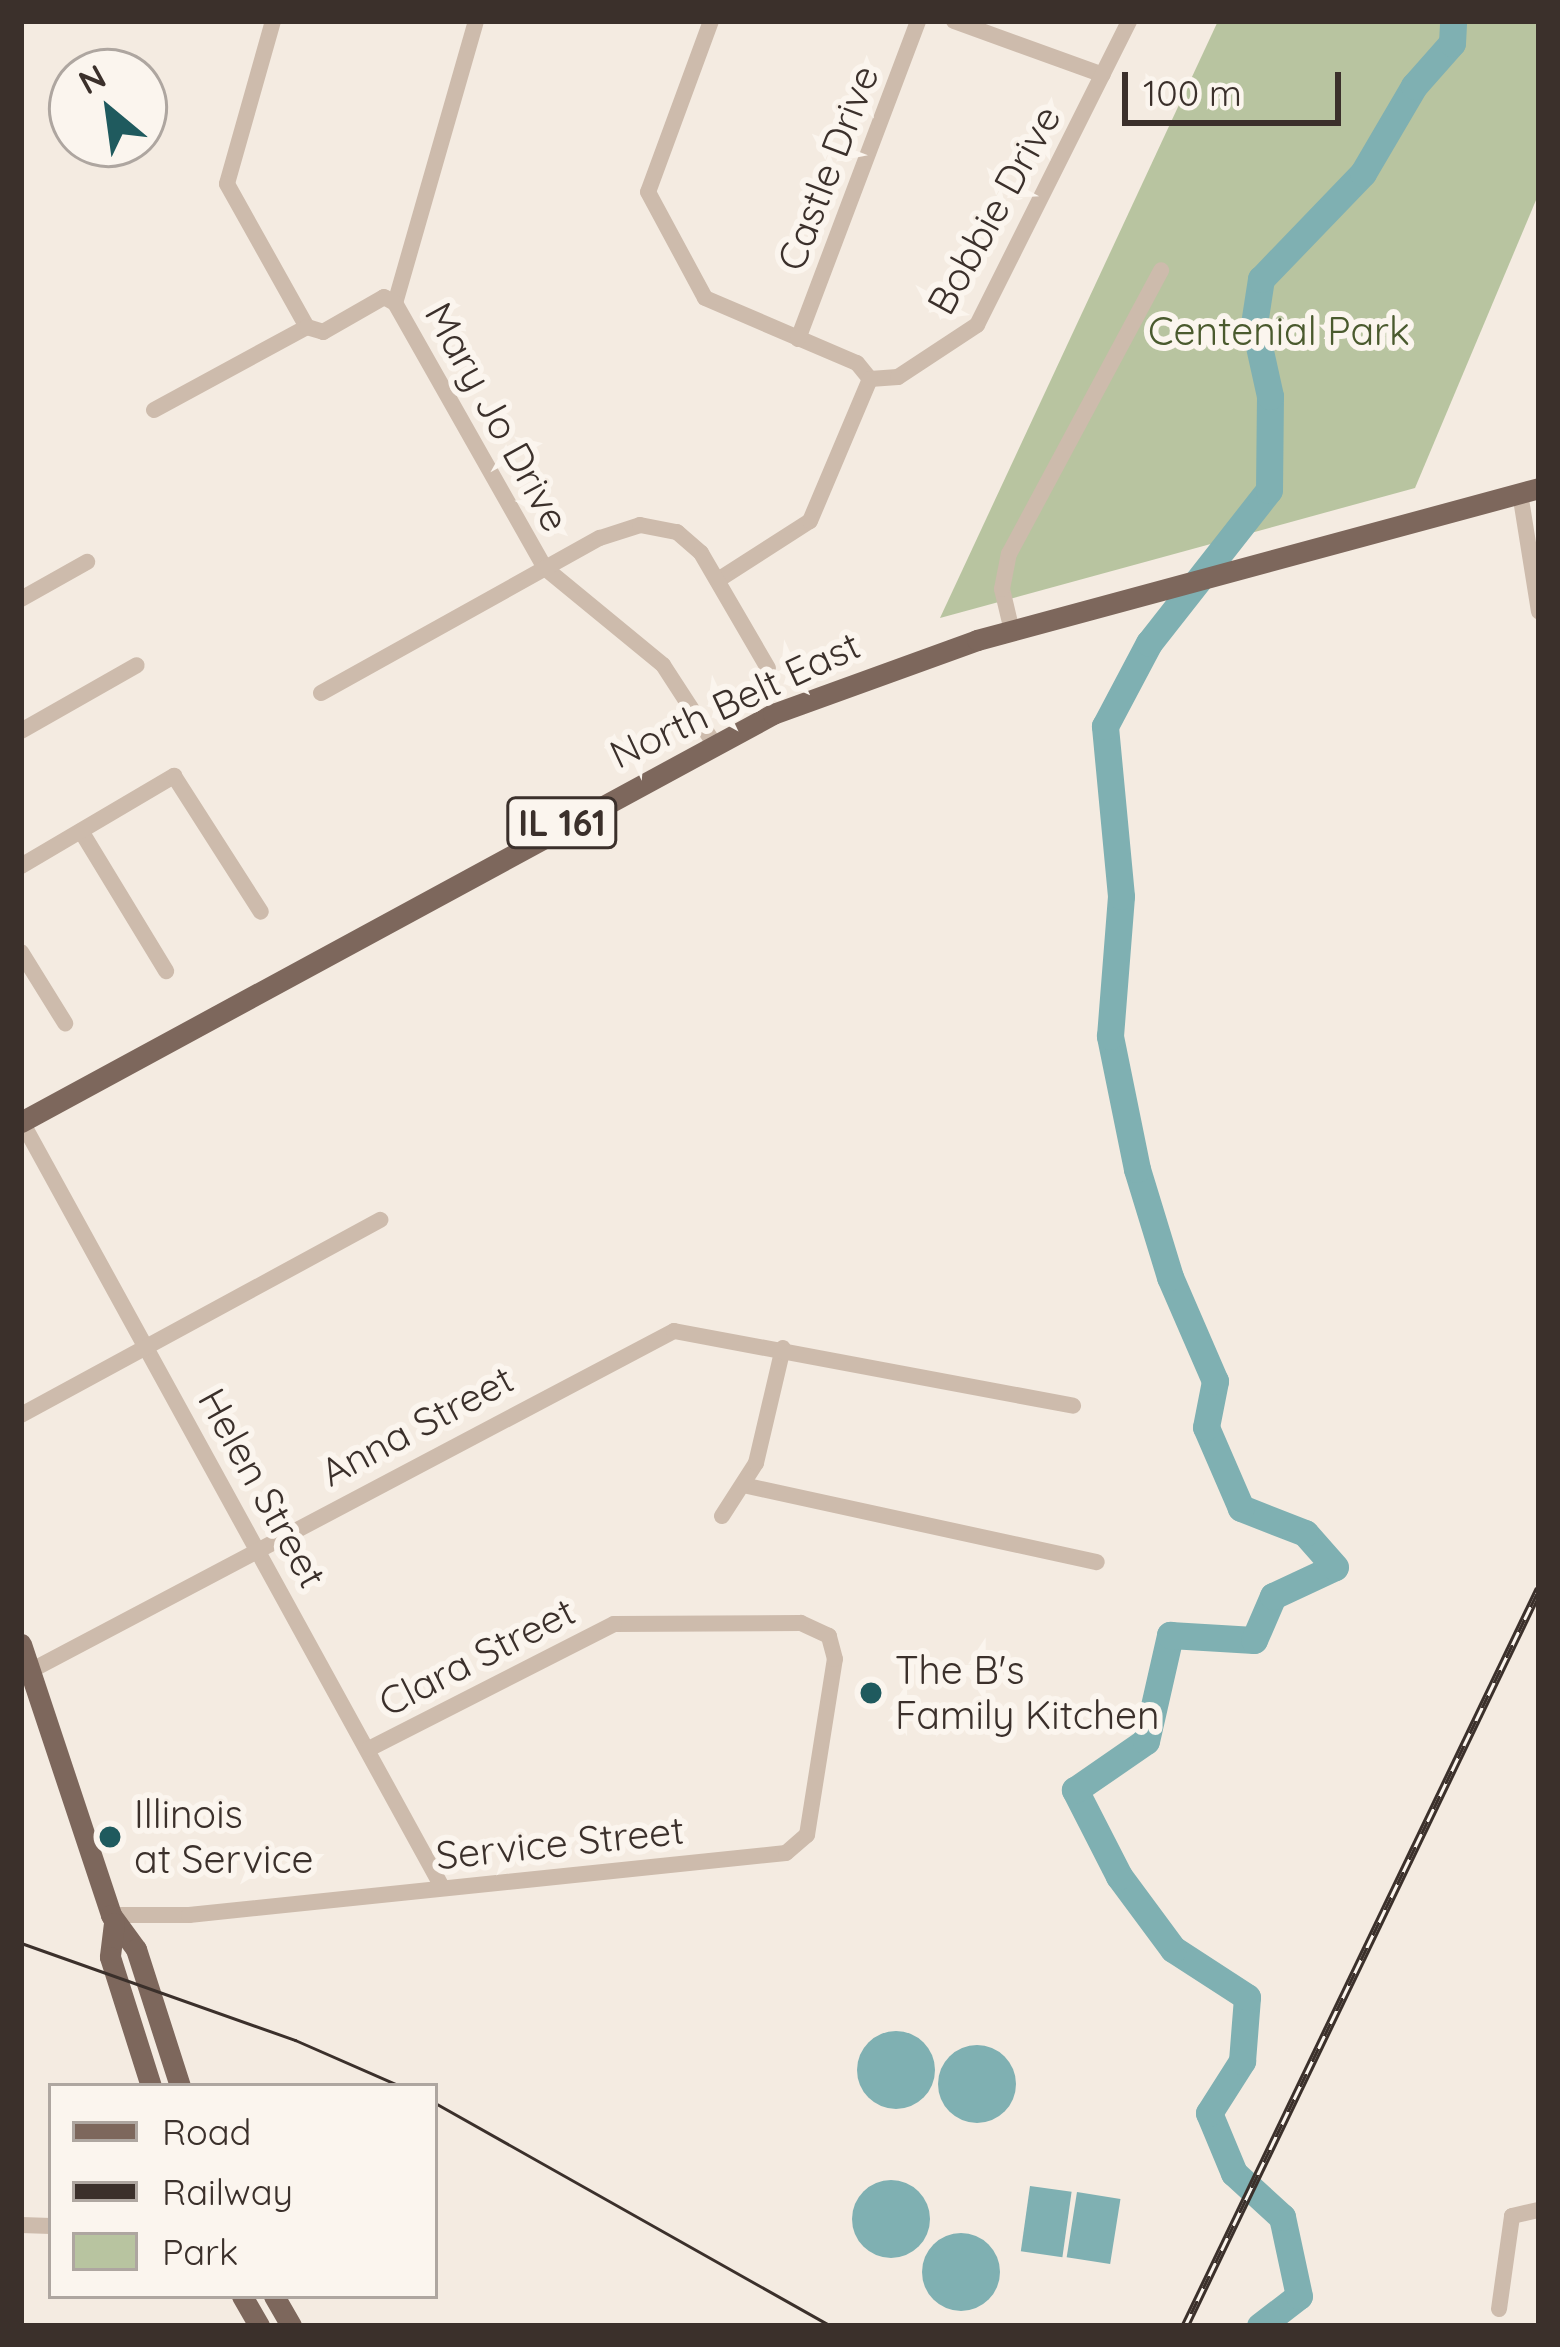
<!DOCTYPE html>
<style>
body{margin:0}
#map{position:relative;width:1560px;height:2347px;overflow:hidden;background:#f4ebe1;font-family:Quicksand,sans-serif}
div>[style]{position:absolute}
.green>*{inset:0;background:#b8c4a0}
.water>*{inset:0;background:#7fb0b2;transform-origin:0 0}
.round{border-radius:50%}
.river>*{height:27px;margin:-13.5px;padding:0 13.5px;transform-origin:13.5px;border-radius:13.5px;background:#7fb0b2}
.minor>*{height:16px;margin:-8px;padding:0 8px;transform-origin:8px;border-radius:8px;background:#cdbbac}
.major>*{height:21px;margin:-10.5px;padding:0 10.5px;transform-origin:10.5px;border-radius:10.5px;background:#7d675c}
.tram>*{height:3px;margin:-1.5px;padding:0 1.5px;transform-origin:1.5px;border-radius:1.5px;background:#3b302b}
.rail>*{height:9px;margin-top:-4.5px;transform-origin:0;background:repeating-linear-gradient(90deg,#fbf5ee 0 14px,#3b302b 0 28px);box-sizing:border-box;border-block:3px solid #3b302b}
.dots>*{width:33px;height:33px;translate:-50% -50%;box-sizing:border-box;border:6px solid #fbf5ee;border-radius:50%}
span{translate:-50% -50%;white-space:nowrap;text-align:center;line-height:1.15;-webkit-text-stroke:12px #fbf5ee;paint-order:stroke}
.shield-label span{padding:3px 9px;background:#fbf5ee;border:3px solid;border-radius:9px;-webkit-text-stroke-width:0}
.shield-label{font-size:36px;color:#3b302b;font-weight:700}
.street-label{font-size:39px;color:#3b302b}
.park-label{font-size:39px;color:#4a5a2e}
.poi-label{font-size:39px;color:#3b302b}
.left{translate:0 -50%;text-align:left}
.frame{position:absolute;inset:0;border:24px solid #3b302b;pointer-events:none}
.legend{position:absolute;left:48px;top:2083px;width:390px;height:216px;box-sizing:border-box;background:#fbf5ee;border:3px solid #aea6a0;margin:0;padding:15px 21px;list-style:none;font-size:36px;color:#3b302b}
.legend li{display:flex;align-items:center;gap:24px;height:60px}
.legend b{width:60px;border:3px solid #aea6a0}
.north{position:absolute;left:48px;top:48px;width:120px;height:120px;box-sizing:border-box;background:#fbf5ee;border:3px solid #aea6a0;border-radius:50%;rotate:331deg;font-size:33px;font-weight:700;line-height:48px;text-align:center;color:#3b302b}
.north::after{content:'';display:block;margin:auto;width:42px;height:54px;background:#1f5a5e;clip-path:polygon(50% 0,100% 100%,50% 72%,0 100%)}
.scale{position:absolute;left:1122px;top:72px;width:219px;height:54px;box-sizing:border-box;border:6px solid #3b302b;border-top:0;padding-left:15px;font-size:36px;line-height:42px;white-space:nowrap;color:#3b302b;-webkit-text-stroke:9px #fbf5ee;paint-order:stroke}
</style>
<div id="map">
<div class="green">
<div style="clip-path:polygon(1218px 21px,1539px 21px,1539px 193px,1415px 488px,940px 618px)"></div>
</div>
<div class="water">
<div class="round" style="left:857px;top:2031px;width:78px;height:78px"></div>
<div class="round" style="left:938px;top:2045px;width:78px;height:78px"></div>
<div class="round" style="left:852px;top:2180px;width:78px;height:78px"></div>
<div style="left:1030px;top:2186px;width:42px;height:66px;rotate:8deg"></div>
<div style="left:1077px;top:2192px;width:44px;height:66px;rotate:9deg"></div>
<div class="round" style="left:922px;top:2233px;width:78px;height:78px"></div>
</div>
<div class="river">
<div style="left:1260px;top:2326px;width:49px;rotate:-37.6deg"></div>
<div style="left:1299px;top:2296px;width:81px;rotate:-102.1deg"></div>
<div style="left:1282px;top:2217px;width:65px;rotate:-137.5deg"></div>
<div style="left:1234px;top:2173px;width:65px;rotate:-112.6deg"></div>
<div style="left:1209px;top:2113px;width:62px;rotate:-57.6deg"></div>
<div style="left:1242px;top:2061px;width:64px;rotate:-85.5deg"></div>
<div style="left:1247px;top:1997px;width:88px;rotate:-147deg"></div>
<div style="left:1173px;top:1949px;width:91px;rotate:-126.5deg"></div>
<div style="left:1119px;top:1876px;width:97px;rotate:-117.1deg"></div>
<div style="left:1075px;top:1790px;width:86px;rotate:-34.6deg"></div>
<div style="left:1146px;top:1741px;width:109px;rotate:-77.2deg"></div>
<div style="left:1170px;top:1635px;width:84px;rotate:3.4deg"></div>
<div style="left:1254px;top:1640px;width:48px;rotate:-66.6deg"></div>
<div style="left:1273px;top:1596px;width:68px;rotate:-25.1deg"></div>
<div style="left:1335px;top:1567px;width:45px;rotate:-131.4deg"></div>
<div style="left:1305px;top:1533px;width:69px;rotate:-158.7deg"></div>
<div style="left:1241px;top:1508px;width:88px;rotate:-113.4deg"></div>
<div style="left:1206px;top:1427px;width:47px;rotate:-78.9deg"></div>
<div style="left:1215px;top:1381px;width:113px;rotate:-113.4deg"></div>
<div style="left:1170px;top:1277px;width:113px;rotate:-107deg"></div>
<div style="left:1137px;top:1169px;width:136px;rotate:-101.5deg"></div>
<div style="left:1110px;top:1036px;width:140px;rotate:-85.5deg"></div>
<div style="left:1121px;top:896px;width:171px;rotate:-95.4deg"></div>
<div style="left:1105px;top:726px;width:94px;rotate:-62.1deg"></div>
<div style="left:1149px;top:643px;width:194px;rotate:-51.9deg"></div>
<div style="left:1269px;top:490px;width:94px;rotate:-89.4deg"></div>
<div style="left:1270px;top:396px;width:74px;rotate:-102.5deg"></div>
<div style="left:1254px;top:324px;width:46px;rotate:-81.2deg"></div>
<div style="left:1261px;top:279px;width:147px;rotate:-46.1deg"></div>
<div style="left:1363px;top:173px;width:101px;rotate:-59.6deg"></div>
<div style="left:1414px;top:86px;width:57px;rotate:-48.5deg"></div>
<div style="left:1452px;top:43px;width:22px;rotate:-87deg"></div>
</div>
<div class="minor">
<div style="left:273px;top:21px;width:169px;rotate:105.8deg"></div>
<div style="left:227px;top:184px;width:164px;rotate:60.8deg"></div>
<div style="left:476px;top:21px;width:293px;rotate:106deg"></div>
<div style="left:395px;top:303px;width:305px;rotate:60.5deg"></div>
<div style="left:545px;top:568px;width:153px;rotate:39.4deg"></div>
<div style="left:663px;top:665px;width:92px;rotate:57deg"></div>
<div style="left:711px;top:21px;width:182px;rotate:110.2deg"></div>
<div style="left:648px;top:192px;width:120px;rotate:61.7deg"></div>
<div style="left:705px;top:298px;width:165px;rotate:23.2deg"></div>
<div style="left:857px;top:363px;width:21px;rotate:51deg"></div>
<div style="left:954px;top:21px;width:158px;rotate:19.9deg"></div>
<div style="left:798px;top:339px;width:340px;rotate:-69.3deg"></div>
<div style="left:870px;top:379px;width:28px;rotate:-4deg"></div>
<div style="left:898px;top:377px;width:95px;rotate:-33.4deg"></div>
<div style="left:977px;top:325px;width:340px;rotate:-63.4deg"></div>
<div style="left:154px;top:410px;width:174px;rotate:-28.5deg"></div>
<div style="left:307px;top:327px;width:17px;rotate:17deg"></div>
<div style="left:323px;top:332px;width:70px;rotate:-29.8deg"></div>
<div style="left:384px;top:297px;width:13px;rotate:29deg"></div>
<div style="left:1520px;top:493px;width:120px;rotate:80.9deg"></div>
<div style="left:718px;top:580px;width:109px;rotate:-32.7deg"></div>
<div style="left:810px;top:521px;width:154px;rotate:-67.1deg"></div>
<div style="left:21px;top:599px;width:76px;rotate:-29.3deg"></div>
<div style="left:1012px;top:631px;width:43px;rotate:-103.4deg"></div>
<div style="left:1002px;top:589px;width:36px;rotate:-79deg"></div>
<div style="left:1009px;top:554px;width:322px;rotate:-61.8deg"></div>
<div style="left:321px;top:693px;width:319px;rotate:-29.1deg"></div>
<div style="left:600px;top:538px;width:42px;rotate:-18deg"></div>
<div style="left:640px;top:525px;width:38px;rotate:11deg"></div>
<div style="left:677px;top:532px;width:32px;rotate:41deg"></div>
<div style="left:701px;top:553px;width:133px;rotate:59.8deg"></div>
<div style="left:21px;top:731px;width:133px;rotate:-29.6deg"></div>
<div style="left:81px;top:831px;width:164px;rotate:58.7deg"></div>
<div style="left:21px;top:866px;width:178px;rotate:-30.5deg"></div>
<div style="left:174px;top:776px;width:161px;rotate:57.4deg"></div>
<div style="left:21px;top:952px;width:84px;rotate:58.2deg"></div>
<div style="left:22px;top:1122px;width:873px;rotate:61.23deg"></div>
<div style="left:21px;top:1415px;width:409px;rotate:-28.5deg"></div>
<div style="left:743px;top:1485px;width:362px;rotate:12.3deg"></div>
<div style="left:722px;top:1516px;width:63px;rotate:-57.3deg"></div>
<div style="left:756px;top:1463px;width:118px;rotate:-76.8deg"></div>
<div style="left:32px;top:1670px;width:726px;rotate:-27.84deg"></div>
<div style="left:674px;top:1331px;width:406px;rotate:10.6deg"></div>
<div style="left:111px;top:1915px;width:78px"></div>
<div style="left:189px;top:1915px;width:600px;rotate:-5.93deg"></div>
<div style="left:786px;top:1853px;width:28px;rotate:-41deg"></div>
<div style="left:807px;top:1835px;width:178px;rotate:-81deg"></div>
<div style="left:835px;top:1659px;width:24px;rotate:-105deg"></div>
<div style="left:829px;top:1636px;width:31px;rotate:-155deg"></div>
<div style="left:801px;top:1623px;width:187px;rotate:179.7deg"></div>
<div style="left:614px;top:1624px;width:275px;rotate:153deg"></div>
<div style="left:21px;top:2225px;width:30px;rotate:2deg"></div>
<div style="left:1499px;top:2309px;width:94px;rotate:-82deg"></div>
<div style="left:1512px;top:2216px;width:28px;rotate:-13deg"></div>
</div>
<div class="major">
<div style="left:21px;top:1122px;width:856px;rotate:-28.48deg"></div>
<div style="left:773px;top:714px;width:217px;rotate:-19.9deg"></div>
<div style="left:977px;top:640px;width:582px;rotate:-15.13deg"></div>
<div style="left:21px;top:1644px;width:286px;rotate:71.6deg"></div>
<div style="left:111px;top:1915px;width:42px;rotate:53.7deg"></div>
<div style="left:136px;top:1949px;width:144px;rotate:72.2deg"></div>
<div style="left:114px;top:1923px;width:34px;rotate:97deg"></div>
<div style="left:110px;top:1957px;width:135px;rotate:72.4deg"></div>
<div style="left:242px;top:2296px;width:34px;rotate:60deg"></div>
<div style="left:274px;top:2296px;width:34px;rotate:60deg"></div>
</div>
<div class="tram">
<div style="left:21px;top:1943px;width:291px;rotate:19.5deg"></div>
<div style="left:295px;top:2040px;width:115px;rotate:23.7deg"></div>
<div style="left:435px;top:2103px;width:454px;rotate:29.4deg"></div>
</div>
<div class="rail">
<div style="left:1185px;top:2326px;width:818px;rotate:-64.34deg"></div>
</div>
<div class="dots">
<div style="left:871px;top:1693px;background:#1f5a5e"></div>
<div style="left:110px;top:1837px;background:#1f5a5e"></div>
</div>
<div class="shield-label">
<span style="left:562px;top:823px">IL 161</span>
</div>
<div class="street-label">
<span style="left:828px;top:168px;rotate:-69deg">Castle Drive</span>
<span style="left:994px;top:210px;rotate:-61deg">Bobbie Drive</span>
<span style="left:497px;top:417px;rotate:61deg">Mary Jo Drive</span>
<span style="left:735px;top:700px;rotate:-25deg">North Belt East</span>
<span style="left:417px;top:1426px;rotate:-28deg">Anna Street</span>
<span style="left:262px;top:1488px;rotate:61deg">Helen Street</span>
<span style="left:477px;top:1657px;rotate:-27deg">Clara Street</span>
<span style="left:560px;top:1843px;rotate:-6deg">Service Street</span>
</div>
<div class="park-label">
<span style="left:1279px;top:331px">Centenial Park</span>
</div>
<div class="poi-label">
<span class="left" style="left:895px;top:1693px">The B's<br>Family Kitchen</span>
<span class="left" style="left:134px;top:1837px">Illinois<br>at Service</span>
</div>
<div class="frame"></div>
<ul class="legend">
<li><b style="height:15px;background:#7d675c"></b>Road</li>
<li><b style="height:15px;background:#3b302b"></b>Railway</li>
<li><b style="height:33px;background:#b8c4a0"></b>Park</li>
</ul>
<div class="north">N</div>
<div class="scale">100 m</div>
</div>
